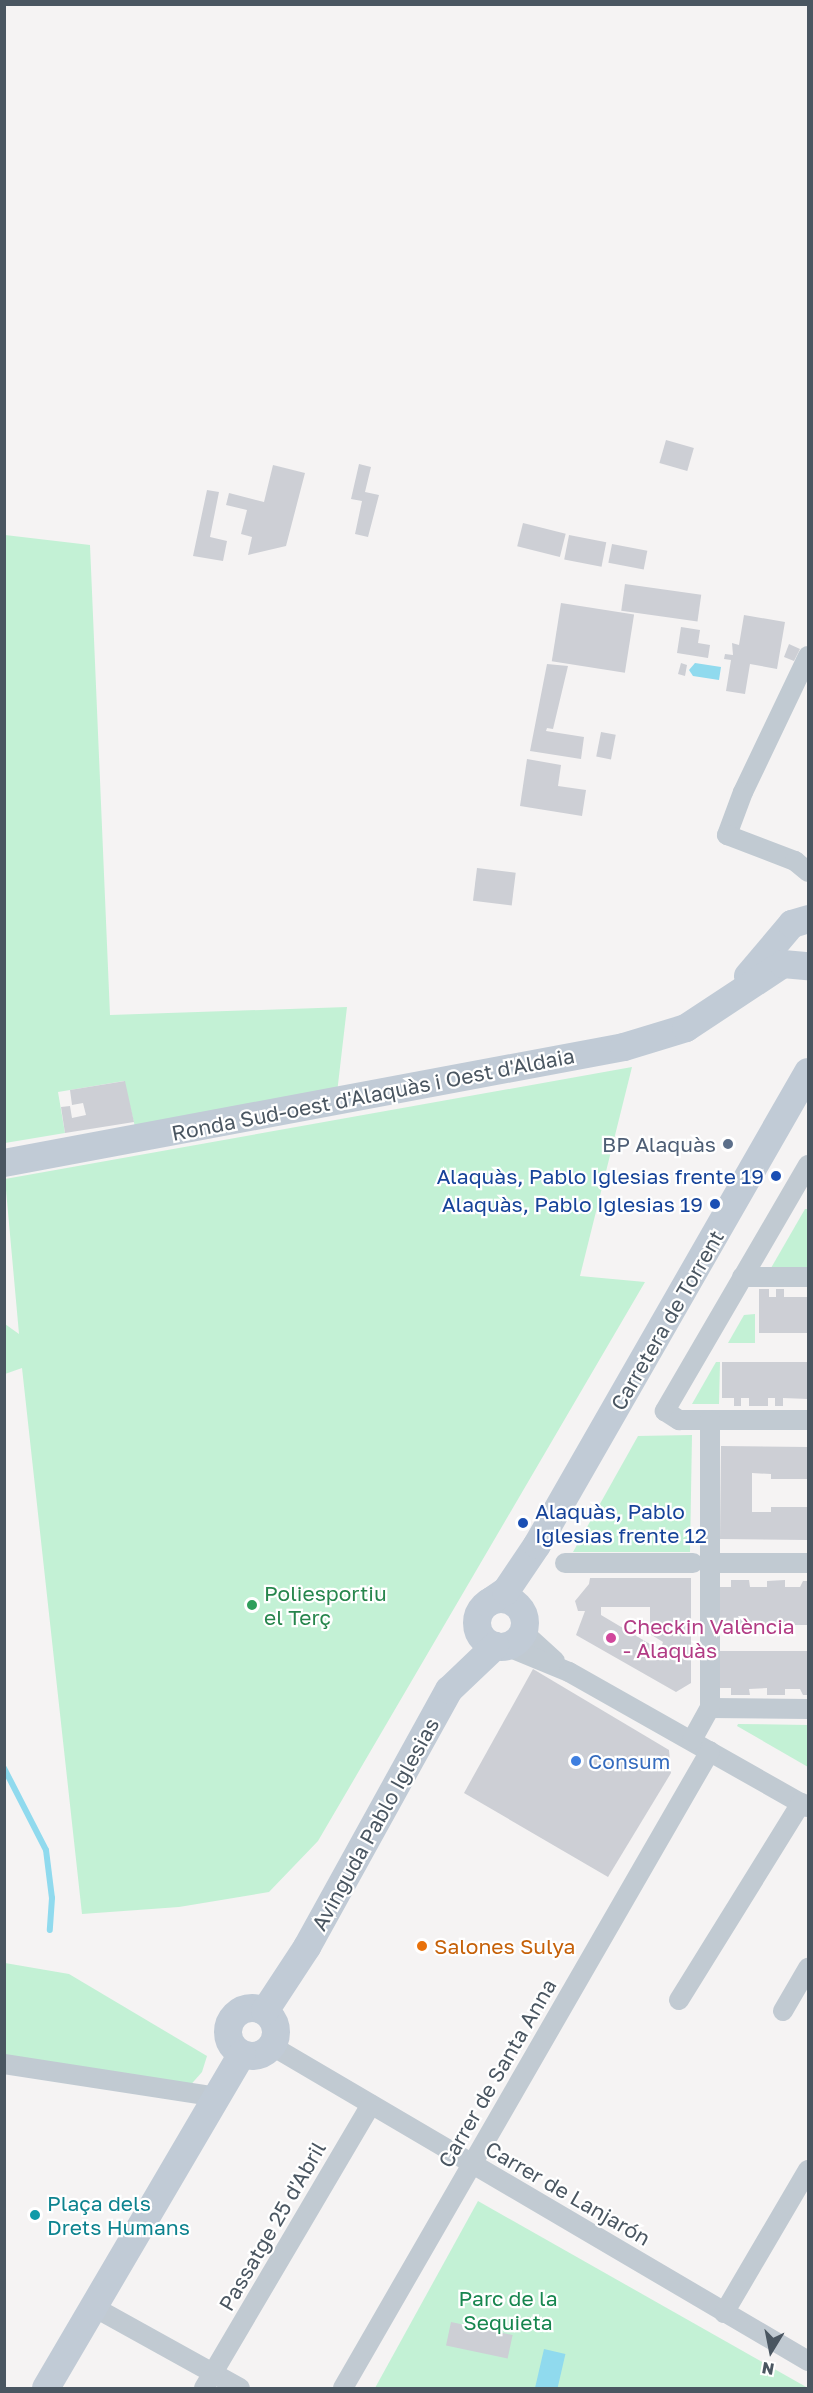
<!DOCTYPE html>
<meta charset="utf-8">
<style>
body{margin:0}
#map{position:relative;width:813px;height:2393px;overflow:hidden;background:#f5f3f3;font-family:"Golos Text",sans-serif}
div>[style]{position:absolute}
.green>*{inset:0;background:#c3f1d5}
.water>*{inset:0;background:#90daee;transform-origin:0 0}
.stream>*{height:6px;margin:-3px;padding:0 3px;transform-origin:3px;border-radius:3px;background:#90daee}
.building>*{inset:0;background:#cdcfd5;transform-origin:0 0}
.street>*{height:20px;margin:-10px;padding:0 10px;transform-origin:10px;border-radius:10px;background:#c1cad2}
.secondary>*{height:28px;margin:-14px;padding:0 14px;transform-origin:14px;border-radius:14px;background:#c1cbd6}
.secondary>.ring{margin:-14px;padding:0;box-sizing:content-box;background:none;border:28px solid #c1cbd6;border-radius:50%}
.dots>*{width:16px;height:16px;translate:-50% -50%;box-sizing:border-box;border:3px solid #fff;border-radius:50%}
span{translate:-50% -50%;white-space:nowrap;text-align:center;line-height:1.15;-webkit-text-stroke:4.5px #fff;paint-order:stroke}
.street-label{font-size:21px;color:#4a5661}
.service-label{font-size:21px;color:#4e5e75}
.right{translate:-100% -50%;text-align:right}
.transit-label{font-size:21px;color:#164399}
.left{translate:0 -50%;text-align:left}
.leisure-label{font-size:21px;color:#27864d}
.hotel-label{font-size:21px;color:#b23c85}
.shop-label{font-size:21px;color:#366cbe}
.food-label{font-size:21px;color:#c56008}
.culture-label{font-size:21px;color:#0d838f}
.park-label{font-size:21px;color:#17864f}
.frame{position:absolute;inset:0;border:6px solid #4a5661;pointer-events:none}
.north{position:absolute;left:741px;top:2321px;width:60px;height:60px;-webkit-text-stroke:4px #fff;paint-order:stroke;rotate:190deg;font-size:16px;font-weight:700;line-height:24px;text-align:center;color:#4a5661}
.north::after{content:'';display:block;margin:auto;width:21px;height:27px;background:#4a5661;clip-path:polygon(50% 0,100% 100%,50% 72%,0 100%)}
</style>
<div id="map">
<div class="green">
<div style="clip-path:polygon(5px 535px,90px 545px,110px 1015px,347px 1007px,337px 1093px,136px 1131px,124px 1081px,58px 1092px,65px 1133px,5px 1143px)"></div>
<div style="clip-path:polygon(632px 1067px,580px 1276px,645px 1282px,318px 1841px,269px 1892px,179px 1907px,82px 1914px,22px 1368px,5px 1374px,5px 1324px,19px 1334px,5px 1179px)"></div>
<div style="clip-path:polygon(805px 1209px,808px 1209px,808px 1268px,771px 1268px)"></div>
<div style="clip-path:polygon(755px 1314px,755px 1343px,728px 1343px,744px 1315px)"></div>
<div style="clip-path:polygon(716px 1362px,720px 1362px,719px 1404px,692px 1404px)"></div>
<div style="clip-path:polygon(692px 1435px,690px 1552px,573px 1552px,638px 1436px)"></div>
<div style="clip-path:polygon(738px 1724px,808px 1725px,808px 1767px,737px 1726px)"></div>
<div style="clip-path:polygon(5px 1963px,69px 1974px,207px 2056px,202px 2072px,187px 2089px,5px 2064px)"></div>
<div style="clip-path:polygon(478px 2201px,808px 2388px,375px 2388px)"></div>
</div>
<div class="water">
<div style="clip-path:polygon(695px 663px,721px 667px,719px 680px,693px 676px,689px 670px)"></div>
<div style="left:544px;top:2349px;width:22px;height:40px;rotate:13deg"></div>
</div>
<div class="stream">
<div style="left:4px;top:1768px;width:92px;rotate:62.9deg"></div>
<div style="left:46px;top:1850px;width:48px;rotate:82.9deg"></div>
<div style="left:52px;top:1898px;width:32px;rotate:94deg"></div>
</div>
<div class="building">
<div style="left:666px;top:440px;width:29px;height:24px;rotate:16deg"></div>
<div style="clip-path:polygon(359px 464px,371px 467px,365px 492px,379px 495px,368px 537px,355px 534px,362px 501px,351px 499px)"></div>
<div style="clip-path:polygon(273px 465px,305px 473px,286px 546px,248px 555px,252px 537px,241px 534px,247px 510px,226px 505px,229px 493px,264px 502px)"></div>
<div style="clip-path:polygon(207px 490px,219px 492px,210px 537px,227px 541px,223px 561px,193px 556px)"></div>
<div style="left:523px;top:523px;width:44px;height:24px;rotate:14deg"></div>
<div style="left:569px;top:535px;width:38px;height:25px;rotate:11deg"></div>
<div style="left:612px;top:544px;width:36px;height:19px;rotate:11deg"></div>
<div style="left:625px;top:584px;width:77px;height:27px;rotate:8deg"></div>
<div style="left:561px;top:603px;width:74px;height:59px;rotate:9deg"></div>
<div style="clip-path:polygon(744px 615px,785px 622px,777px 669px,750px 664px,745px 694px,726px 691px,731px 660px,724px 659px,725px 654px,733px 655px,732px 643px,739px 645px)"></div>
<div style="clip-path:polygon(681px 627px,700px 630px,698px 643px,710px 645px,708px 658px,677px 653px)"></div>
<div style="clip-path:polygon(789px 644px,800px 649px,794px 661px,784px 657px)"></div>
<div style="clip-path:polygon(681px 663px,687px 665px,685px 676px,678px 674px)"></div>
<div style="clip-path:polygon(547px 664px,568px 666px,553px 729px,547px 728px,546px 731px,584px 737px,581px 759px,530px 751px)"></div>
<div style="left:601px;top:732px;width:15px;height:25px;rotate:11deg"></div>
<div style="clip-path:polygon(527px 759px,561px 765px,558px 786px,586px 790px,582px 816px,520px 806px)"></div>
<div style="left:477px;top:868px;width:39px;height:33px;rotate:7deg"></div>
<div style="clip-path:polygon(125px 1081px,134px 1122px,65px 1133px,61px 1107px,70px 1106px,72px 1118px,86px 1115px,83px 1103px,72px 1105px,70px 1090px)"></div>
<div style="clip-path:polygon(759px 1289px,769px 1289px,769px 1297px,776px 1297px,776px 1289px,784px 1289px,784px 1297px,808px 1297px,808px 1333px,759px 1333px)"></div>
<div style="clip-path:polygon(722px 1362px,808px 1362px,808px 1399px,783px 1398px,783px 1406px,775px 1406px,775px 1398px,768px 1398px,768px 1406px,749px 1406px,749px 1398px,741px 1398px,741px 1406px,734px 1406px,734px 1398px,722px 1398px)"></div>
<div style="clip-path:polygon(721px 1446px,808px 1447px,808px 1479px,771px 1479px,771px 1474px,752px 1473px,752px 1512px,771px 1512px,771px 1507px,808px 1507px,808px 1540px,720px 1539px)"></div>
<div style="clip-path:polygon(evenodd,590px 1578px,691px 1578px,691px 1683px,676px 1692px,576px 1635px,585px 1611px,578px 1611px,575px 1601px,589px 1584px,590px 1578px,601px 1607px,650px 1607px,650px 1634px,663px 1642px,660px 1650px,601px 1615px,601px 1607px)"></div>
<div style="clip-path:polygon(731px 1580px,749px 1580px,750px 1587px,767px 1587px,767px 1581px,785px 1580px,785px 1587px,800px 1587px,803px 1581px,808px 1581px,808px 1625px,720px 1625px,720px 1587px,731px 1587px)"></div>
<div style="clip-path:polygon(720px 1651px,808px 1651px,808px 1695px,803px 1695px,800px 1689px,785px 1689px,785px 1695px,767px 1695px,767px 1688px,749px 1689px,750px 1695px,731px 1695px,731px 1688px,720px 1688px)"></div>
<div style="clip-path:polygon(533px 1669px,669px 1750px,671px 1773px,608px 1877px,464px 1793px)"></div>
<div style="left:451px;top:2322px;width:63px;height:24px;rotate:12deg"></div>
</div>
<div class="street">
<div style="left:808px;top:656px;width:151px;rotate:115.5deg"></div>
<div style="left:743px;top:792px;width:46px;rotate:110.4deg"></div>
<div style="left:727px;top:835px;width:73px;rotate:20.9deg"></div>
<div style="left:795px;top:861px;width:17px;rotate:40deg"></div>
<div style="left:808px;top:1165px;width:285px;rotate:120.2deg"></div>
<div style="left:665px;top:1411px;width:17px;rotate:33deg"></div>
<div style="left:679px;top:1420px;width:129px"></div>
<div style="left:742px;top:1277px;width:66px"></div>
<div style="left:565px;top:1563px;width:128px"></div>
<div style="left:709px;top:1563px;width:99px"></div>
<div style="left:523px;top:1632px;width:43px;rotate:42.2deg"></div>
<div style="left:506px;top:1646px;width:68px;rotate:22.4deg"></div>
<div style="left:569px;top:1672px;width:274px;rotate:29.5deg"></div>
<div style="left:710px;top:1708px;width:98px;rotate:0.6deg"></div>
<div style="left:692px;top:1740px;width:37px;rotate:-61deg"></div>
<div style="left:710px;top:1708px;width:288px;rotate:-90deg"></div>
<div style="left:679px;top:2000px;width:232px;rotate:-58.2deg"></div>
<div style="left:783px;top:2011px;width:50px;rotate:-59.8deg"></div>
<div style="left:272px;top:2046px;width:622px;rotate:30.44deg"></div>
<div style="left:4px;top:2064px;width:217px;rotate:8.8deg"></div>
<div style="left:92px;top:2306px;width:169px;rotate:29deg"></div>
<div style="left:724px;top:2313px;width:166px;rotate:-59.6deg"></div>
<div style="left:204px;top:2388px;width:329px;rotate:-59.5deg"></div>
<div style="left:343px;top:2388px;width:735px;rotate:-60.05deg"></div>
</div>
<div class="secondary">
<div style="left:748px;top:976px;width:68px;rotate:-49.8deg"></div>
<div style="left:792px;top:924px;width:17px;rotate:-17deg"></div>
<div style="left:4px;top:1163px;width:631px;rotate:-10.6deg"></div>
<div style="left:624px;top:1047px;width:65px;rotate:-17deg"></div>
<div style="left:686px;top:1028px;width:116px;rotate:-33.4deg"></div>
<div style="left:783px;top:964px;width:25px;rotate:5deg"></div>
<div class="ring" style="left:477px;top:1599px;width:20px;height:20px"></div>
<div style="left:488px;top:1603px;width:22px;rotate:-34deg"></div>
<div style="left:506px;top:1591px;width:55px;rotate:-56deg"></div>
<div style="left:537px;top:1545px;width:545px;rotate:-60.19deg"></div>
<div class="ring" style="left:228px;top:2008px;width:20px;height:20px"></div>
<div style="left:265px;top:2011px;width:77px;rotate:-56.7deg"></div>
<div style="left:307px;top:1947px;width:294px;rotate:-61.1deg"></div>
<div style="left:449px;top:1690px;width:64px;rotate:-43.7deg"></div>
<div style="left:46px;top:2388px;width:387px;rotate:-59.6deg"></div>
</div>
<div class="dots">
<div style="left:728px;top:1144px;background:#5c6f8a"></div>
<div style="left:776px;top:1176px;background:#1a4fb4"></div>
<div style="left:715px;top:1204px;background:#1a4fb4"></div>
<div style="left:523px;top:1523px;background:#1a4fb4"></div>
<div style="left:252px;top:1605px;background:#2e9e5b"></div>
<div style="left:611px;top:1638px;background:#d1479c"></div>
<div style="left:576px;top:1761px;background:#3f7fe0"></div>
<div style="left:422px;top:1946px;background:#e8710a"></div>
<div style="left:35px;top:2215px;background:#0f9aa8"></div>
</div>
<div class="street-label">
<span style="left:373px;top:1094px;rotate:-11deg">Ronda Sud-oest d'Alaquàs i Oest d'Aldaia</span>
<span style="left:667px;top:1320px;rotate:-60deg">Carretera de Torrent</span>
<span style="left:375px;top:1824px;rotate:-61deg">Avinguda Pablo Iglesias</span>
<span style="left:497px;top:2073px;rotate:-60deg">Carrer de Santa Anna</span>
<span style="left:568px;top:2193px;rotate:30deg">Carrer de Lanjarón</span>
<span style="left:272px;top:2226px;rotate:-60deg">Passatge 25 d'Abril</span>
</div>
<div class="service-label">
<span class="right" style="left:716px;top:1144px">BP Alaquàs</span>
</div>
<div class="transit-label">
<span class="right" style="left:764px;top:1176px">Alaquàs, Pablo Iglesias frente 19</span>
<span class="right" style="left:703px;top:1204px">Alaquàs, Pablo Iglesias 19</span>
<span class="left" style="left:535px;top:1523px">Alaquàs, Pablo<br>Iglesias frente 12</span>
</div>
<div class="leisure-label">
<span class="left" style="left:264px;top:1605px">Poliesportiu<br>el Terç</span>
</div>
<div class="hotel-label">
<span class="left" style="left:623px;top:1638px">Checkin València<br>- Alaquàs</span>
</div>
<div class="shop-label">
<span class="left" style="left:588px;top:1761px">Consum</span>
</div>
<div class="food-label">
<span class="left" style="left:434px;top:1946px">Salones Sulya</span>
</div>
<div class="culture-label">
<span class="left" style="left:47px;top:2215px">Plaça dels<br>Drets Humans</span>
</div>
<div class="park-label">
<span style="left:508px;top:2310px">Parc de la<br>Sequieta</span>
</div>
<div class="frame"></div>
<div class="north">N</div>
</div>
